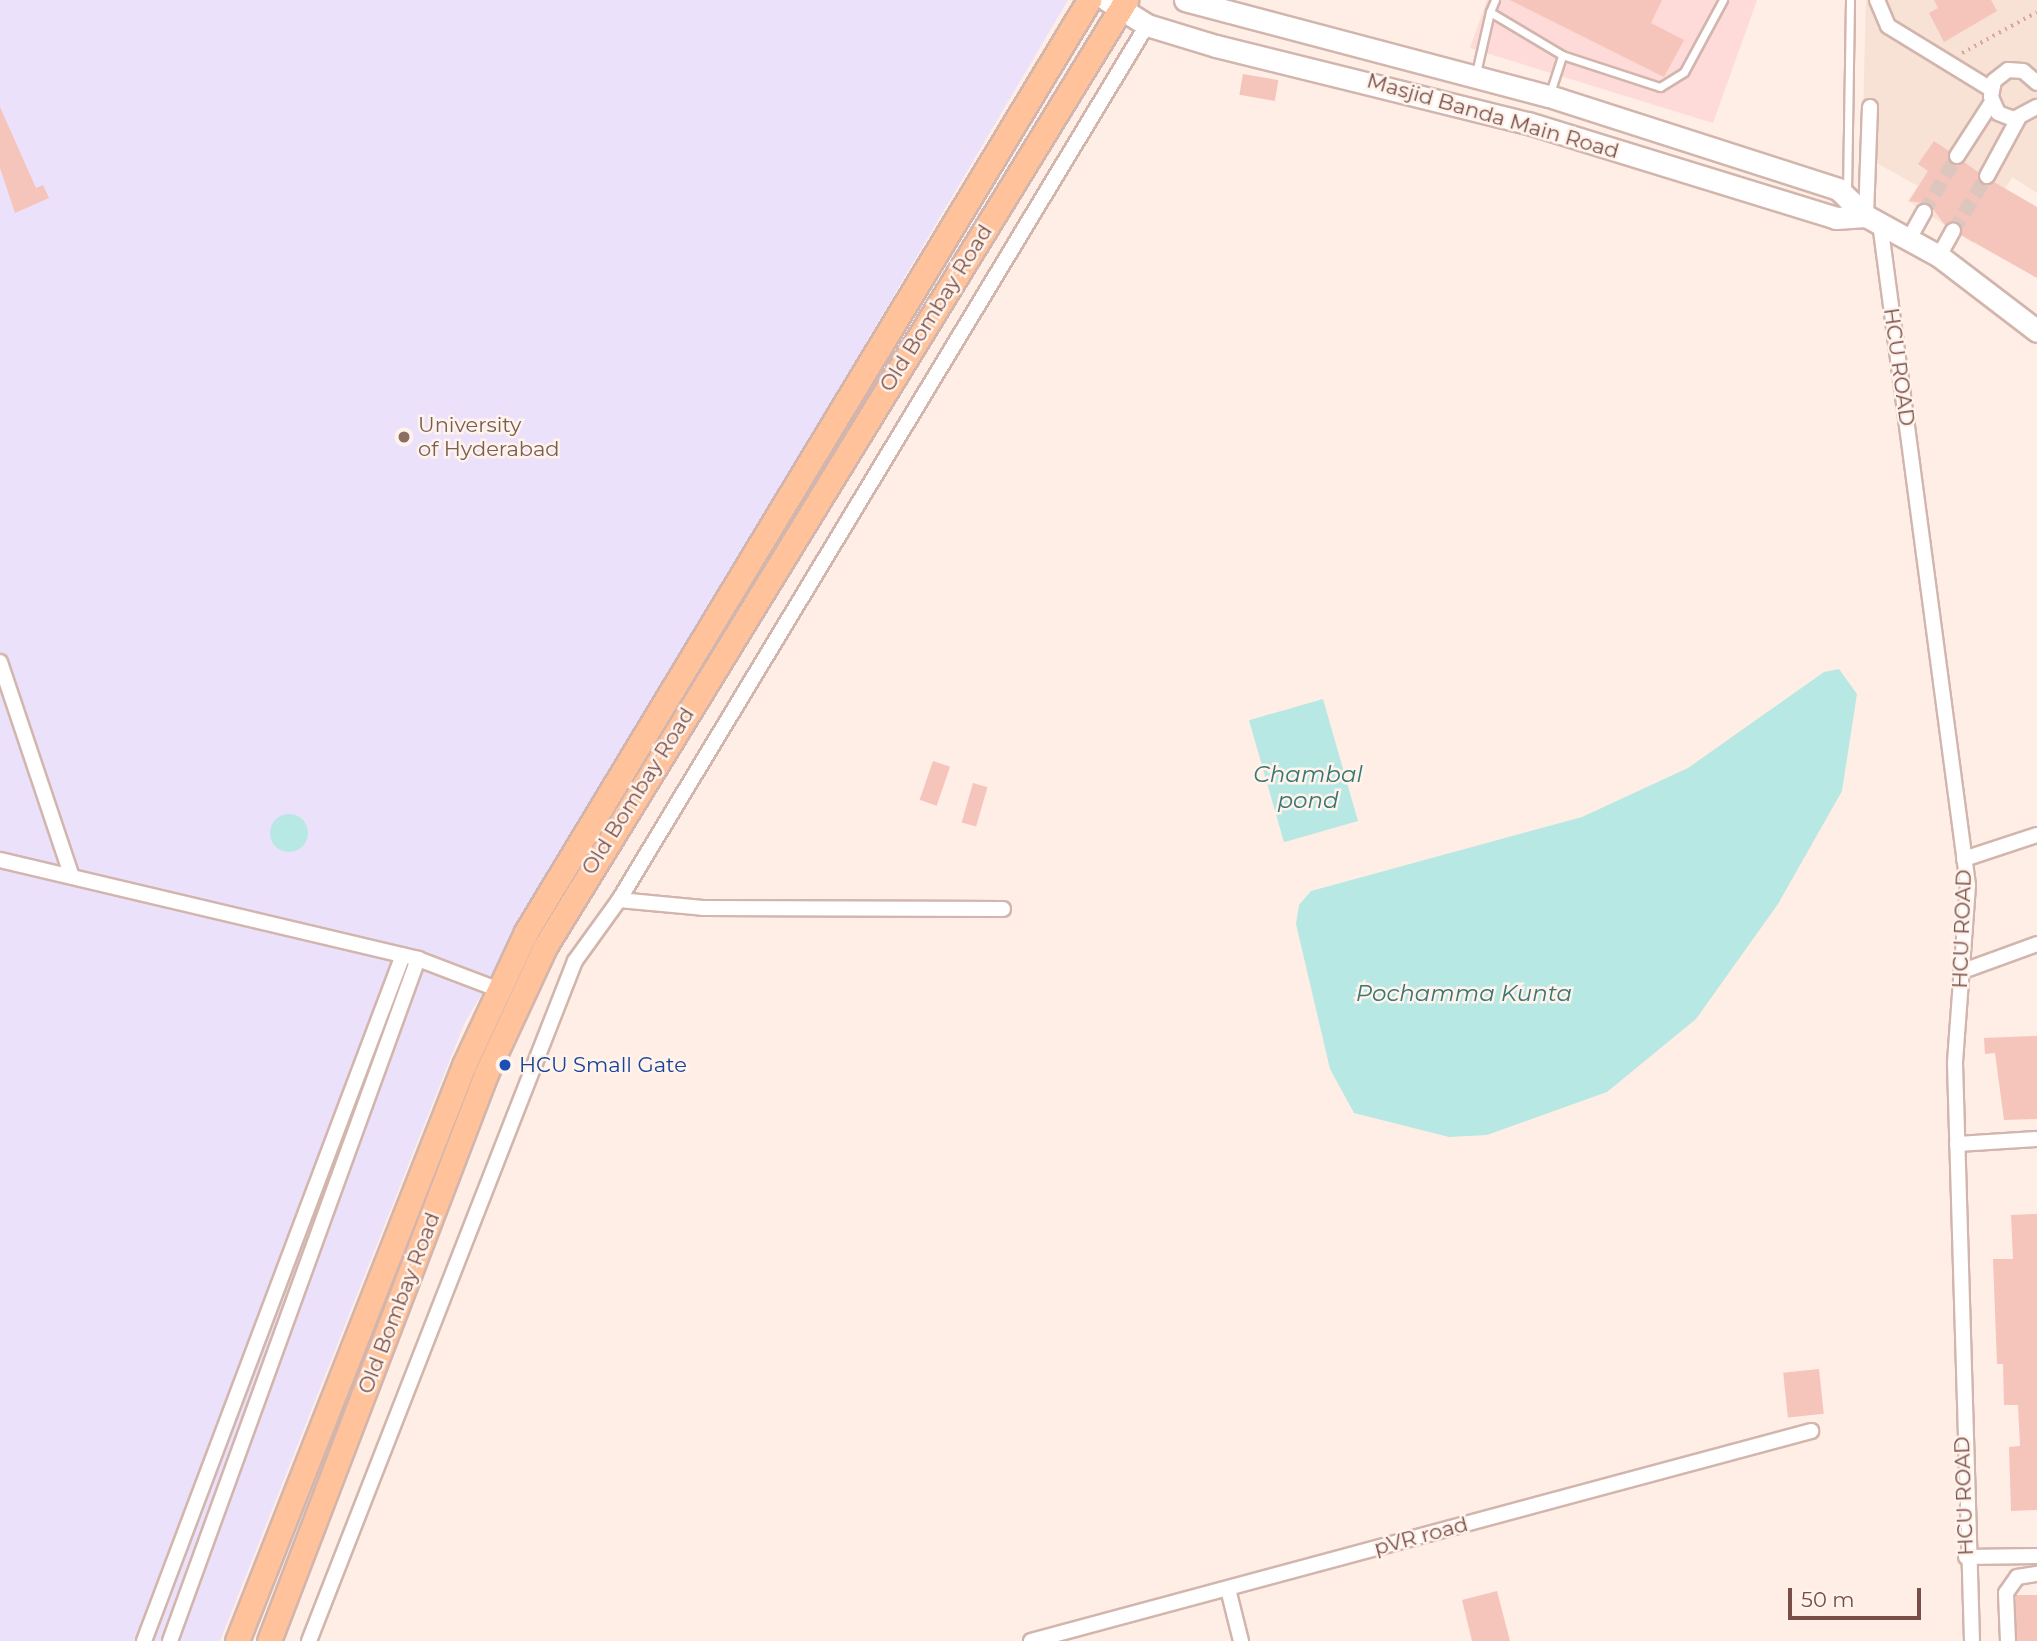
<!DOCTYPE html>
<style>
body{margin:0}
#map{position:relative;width:2037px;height:1641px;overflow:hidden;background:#feeee5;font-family:Montserrat,sans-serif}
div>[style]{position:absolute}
.residential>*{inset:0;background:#f8e1d5}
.commercial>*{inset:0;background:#fedad8}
.education>*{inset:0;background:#ebe1fa}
.water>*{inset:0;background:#b8e8e4;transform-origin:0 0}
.round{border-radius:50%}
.building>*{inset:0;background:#f5c4ba;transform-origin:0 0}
.minor-tunnel>*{height:14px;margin-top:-7px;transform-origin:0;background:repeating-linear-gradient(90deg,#dcc6be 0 14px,transparent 0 21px)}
.path>*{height:3.5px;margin-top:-1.75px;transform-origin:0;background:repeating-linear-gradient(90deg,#daa79d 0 2px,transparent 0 7px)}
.roads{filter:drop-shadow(2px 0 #d2b5ac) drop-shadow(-2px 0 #d2b5ac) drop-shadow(0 2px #d2b5ac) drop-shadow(0 -2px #d2b5ac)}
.service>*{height:7px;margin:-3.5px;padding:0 3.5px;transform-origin:3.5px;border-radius:3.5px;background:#fff}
.minor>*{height:14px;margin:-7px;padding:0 7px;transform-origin:7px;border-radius:7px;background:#fff}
.secondary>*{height:21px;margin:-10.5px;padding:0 10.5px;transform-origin:10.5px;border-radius:10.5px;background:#fff}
.primary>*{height:23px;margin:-11.5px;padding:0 11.5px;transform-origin:11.5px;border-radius:11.5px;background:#ffc29a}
.dots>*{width:19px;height:19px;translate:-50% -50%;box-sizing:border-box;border:4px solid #fff3ec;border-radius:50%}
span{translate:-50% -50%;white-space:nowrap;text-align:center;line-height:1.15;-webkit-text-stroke:5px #fff3ec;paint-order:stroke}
.street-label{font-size:21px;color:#784e48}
.education-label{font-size:21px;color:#785e54}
.left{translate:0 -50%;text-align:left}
.transit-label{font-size:21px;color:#164399}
.water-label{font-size:23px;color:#387773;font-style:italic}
.scale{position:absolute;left:1788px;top:1588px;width:133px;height:32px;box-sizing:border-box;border:4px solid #784e48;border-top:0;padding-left:9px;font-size:21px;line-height:24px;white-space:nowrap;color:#784e48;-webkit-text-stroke:5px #fff3ec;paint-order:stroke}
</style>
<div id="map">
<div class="residential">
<div style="clip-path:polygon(1866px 0,2037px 0,2037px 193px,2012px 177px,1973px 243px,1908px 201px,1918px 186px,1862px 155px)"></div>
</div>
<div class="commercial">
<div style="clip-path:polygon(1487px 0,1757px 0,1713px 123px,1470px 48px)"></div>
</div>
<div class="education">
<div style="clip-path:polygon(0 0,1068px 0,464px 1024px,220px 1641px,0 1641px)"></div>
</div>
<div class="water">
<div style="clip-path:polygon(1839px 669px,1857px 694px,1842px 791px,1778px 904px,1696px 1019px,1607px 1092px,1487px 1135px,1449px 1137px,1354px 1113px,1330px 1069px,1296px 924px,1299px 905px,1311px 891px,1582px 817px,1688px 768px,1824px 672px)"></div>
<div style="left:1323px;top:699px;width:127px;height:77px;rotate:74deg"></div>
<div class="round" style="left:270px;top:814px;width:38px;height:38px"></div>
</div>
<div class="building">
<div style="clip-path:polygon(1510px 0,1662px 0,1651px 23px,1684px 40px,1664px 77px)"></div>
<div style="clip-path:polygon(1934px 0,1991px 0,1997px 11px,1944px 42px,1929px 13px,1938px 8px)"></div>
<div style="left:1243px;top:74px;width:36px;height:21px;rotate:10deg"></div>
<div style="clip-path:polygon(0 107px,36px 188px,43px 185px,49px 198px,15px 213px,0 168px)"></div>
<div style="clip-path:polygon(1934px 141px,1949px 151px,1951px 164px,1964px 162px,1978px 172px,1982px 184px,1994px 182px,2037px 207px,2037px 278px,1961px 235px,1958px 223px,1945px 225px,1929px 204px,1909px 201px,1928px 171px,1918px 164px)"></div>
<div style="left:933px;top:761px;width:18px;height:41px;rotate:19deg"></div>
<div style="left:973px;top:783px;width:15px;height:41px;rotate:16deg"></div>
<div style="clip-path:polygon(2037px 1036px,2037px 1119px,2004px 1120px,1995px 1053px,1985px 1054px,1984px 1038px)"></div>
<div style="clip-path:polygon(2037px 1214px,2037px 1510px,2011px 1511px,2009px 1447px,2020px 1446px,2018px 1405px,2004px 1405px,2003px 1364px,1997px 1364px,1993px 1259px,2013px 1259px,2011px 1215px)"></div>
<div style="left:1819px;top:1369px;width:45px;height:36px;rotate:84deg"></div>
<div style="clip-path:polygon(1497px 1591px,1510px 1641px,1472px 1641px,1462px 1600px)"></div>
<div style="left:2016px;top:1595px;width:21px;height:46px"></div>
</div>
<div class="minor-tunnel">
<div style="left:1924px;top:212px;width:65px;rotate:-59.5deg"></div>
<div style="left:1953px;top:231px;width:65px;rotate:-58.3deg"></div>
</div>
<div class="path">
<div style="left:1962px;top:53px;width:85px;rotate:-28.7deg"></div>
</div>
<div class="roads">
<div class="service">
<div style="left:1495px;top:0;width:13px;rotate:113deg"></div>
<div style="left:1490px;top:12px;width:84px;rotate:30.8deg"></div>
<div style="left:1562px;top:55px;width:103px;rotate:18.1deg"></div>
<div style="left:1660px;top:87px;width:28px;rotate:-32deg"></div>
<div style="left:1684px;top:72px;width:82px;rotate:-61.6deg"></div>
<div style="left:1476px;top:73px;width:63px;rotate:-77.1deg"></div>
<div style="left:1550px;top:93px;width:40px;rotate:-72deg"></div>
<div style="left:1847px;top:192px;width:192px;rotate:-89.1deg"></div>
</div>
<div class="minor">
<div style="left:1877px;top:0;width:28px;rotate:67deg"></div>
<div style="left:1888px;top:26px;width:121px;rotate:31.5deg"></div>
<div style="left:2037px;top:83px;width:18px;rotate:-139deg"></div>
<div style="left:2023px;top:71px;width:15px;rotate:-176deg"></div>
<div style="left:2008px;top:70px;width:18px;rotate:142deg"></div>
<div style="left:1994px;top:81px;width:16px;rotate:101deg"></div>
<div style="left:1991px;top:97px;width:17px;rotate:66deg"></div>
<div style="left:1998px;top:113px;width:17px;rotate:21deg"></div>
<div style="left:2014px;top:119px;width:26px;rotate:-28deg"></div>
<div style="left:1957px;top:156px;width:64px;rotate:-57.1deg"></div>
<div style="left:1987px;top:176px;width:65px;rotate:-61.5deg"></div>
<div style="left:1866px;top:216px;width:109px;rotate:-87.9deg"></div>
<div style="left:1880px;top:223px;width:668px;rotate:82.43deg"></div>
<div style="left:1968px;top:885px;width:179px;rotate:94.2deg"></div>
<div style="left:1955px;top:1064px;width:577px;rotate:88.31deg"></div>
<div style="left:1909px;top:239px;width:31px;rotate:-61deg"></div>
<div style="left:1939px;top:256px;width:29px;rotate:-61deg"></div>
<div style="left:0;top:662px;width:224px;rotate:71.5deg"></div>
<div style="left:1964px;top:859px;width:77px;rotate:-18.2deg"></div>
<div style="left:0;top:860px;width:430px;rotate:13.3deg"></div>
<div style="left:418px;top:959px;width:85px;rotate:20.8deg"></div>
<div style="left:619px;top:900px;width:84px;rotate:5.4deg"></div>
<div style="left:703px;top:908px;width:300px;rotate:0.2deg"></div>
<div style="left:1963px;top:971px;width:79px;rotate:-20deg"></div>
<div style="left:1957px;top:1144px;width:80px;rotate:-3.6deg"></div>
<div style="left:1966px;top:1557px;width:71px;rotate:-0.8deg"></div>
<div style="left:1228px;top:1589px;width:54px;rotate:76deg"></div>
<div style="left:144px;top:1641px;width:733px;rotate:-69.32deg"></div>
<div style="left:170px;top:1641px;width:726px;rotate:-70.02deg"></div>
<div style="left:309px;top:1641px;width:730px;rotate:-68.64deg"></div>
<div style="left:575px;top:961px;width:75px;rotate:-54.2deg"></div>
<div style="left:619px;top:900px;width:1022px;rotate:-58.89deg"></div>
<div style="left:1031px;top:1641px;width:808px;rotate:-15.07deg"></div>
<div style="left:2008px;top:1641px;width:48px;rotate:-92.4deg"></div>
<div style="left:2006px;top:1593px;width:19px;rotate:-55deg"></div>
<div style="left:2017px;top:1577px;width:20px;rotate:-9deg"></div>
</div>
<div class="secondary">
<div style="left:1107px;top:0;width:47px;rotate:32deg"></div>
<div style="left:1147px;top:25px;width:72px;rotate:16.9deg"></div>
<div style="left:1216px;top:46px;width:321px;rotate:13.9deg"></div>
<div style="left:1528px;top:123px;width:322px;rotate:17.1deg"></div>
<div style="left:1836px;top:218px;width:30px;rotate:-4deg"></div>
<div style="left:1185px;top:0;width:376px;rotate:14.8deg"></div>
<div style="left:1549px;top:96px;width:304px;rotate:17.8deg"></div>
<div style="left:1838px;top:189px;width:39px;rotate:44deg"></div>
<div style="left:1866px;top:216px;width:83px;rotate:28.7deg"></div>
<div style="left:1939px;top:256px;width:123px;rotate:37.4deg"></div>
</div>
<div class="primary">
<div style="left:237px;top:1641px;width:619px;rotate:-68.49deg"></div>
<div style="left:464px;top:1065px;width:147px;rotate:-65deg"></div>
<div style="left:526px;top:932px;width:1089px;rotate:-58.86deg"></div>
<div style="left:269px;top:1641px;width:607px;rotate:-69.06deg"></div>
<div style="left:486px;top:1074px;width:142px;rotate:-65.1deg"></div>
<div style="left:546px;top:945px;width:1109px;rotate:-58.46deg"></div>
</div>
</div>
<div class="dots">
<div style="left:404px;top:437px;background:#8d6e63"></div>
<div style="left:505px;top:1065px;background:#1a4fb4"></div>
</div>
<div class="street-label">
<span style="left:1493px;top:116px;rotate:16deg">Masjid Banda Main Road</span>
<span style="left:936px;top:308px;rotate:-58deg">Old Bombay Road</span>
<span style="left:1899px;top:367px;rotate:82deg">HCU ROAD</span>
<span style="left:638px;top:791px;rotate:-58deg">Old Bombay Road</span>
<span style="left:1962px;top:929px;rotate:-88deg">HCU ROAD</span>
<span style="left:399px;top:1303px;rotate:-69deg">Old Bombay Road</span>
<span style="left:1964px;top:1496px;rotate:-92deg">HCU ROAD</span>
<span style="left:1421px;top:1536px;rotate:-15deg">pVR road</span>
</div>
<div class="education-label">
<span class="left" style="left:418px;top:437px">University<br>of Hyderabad</span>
</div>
<div class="transit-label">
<span class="left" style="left:519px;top:1065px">HCU Small Gate</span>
</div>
<div class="water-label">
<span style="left:1308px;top:787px">Chambal<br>pond</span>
<span style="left:1464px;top:993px">Pochamma Kunta</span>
</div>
<div class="scale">50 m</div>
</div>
